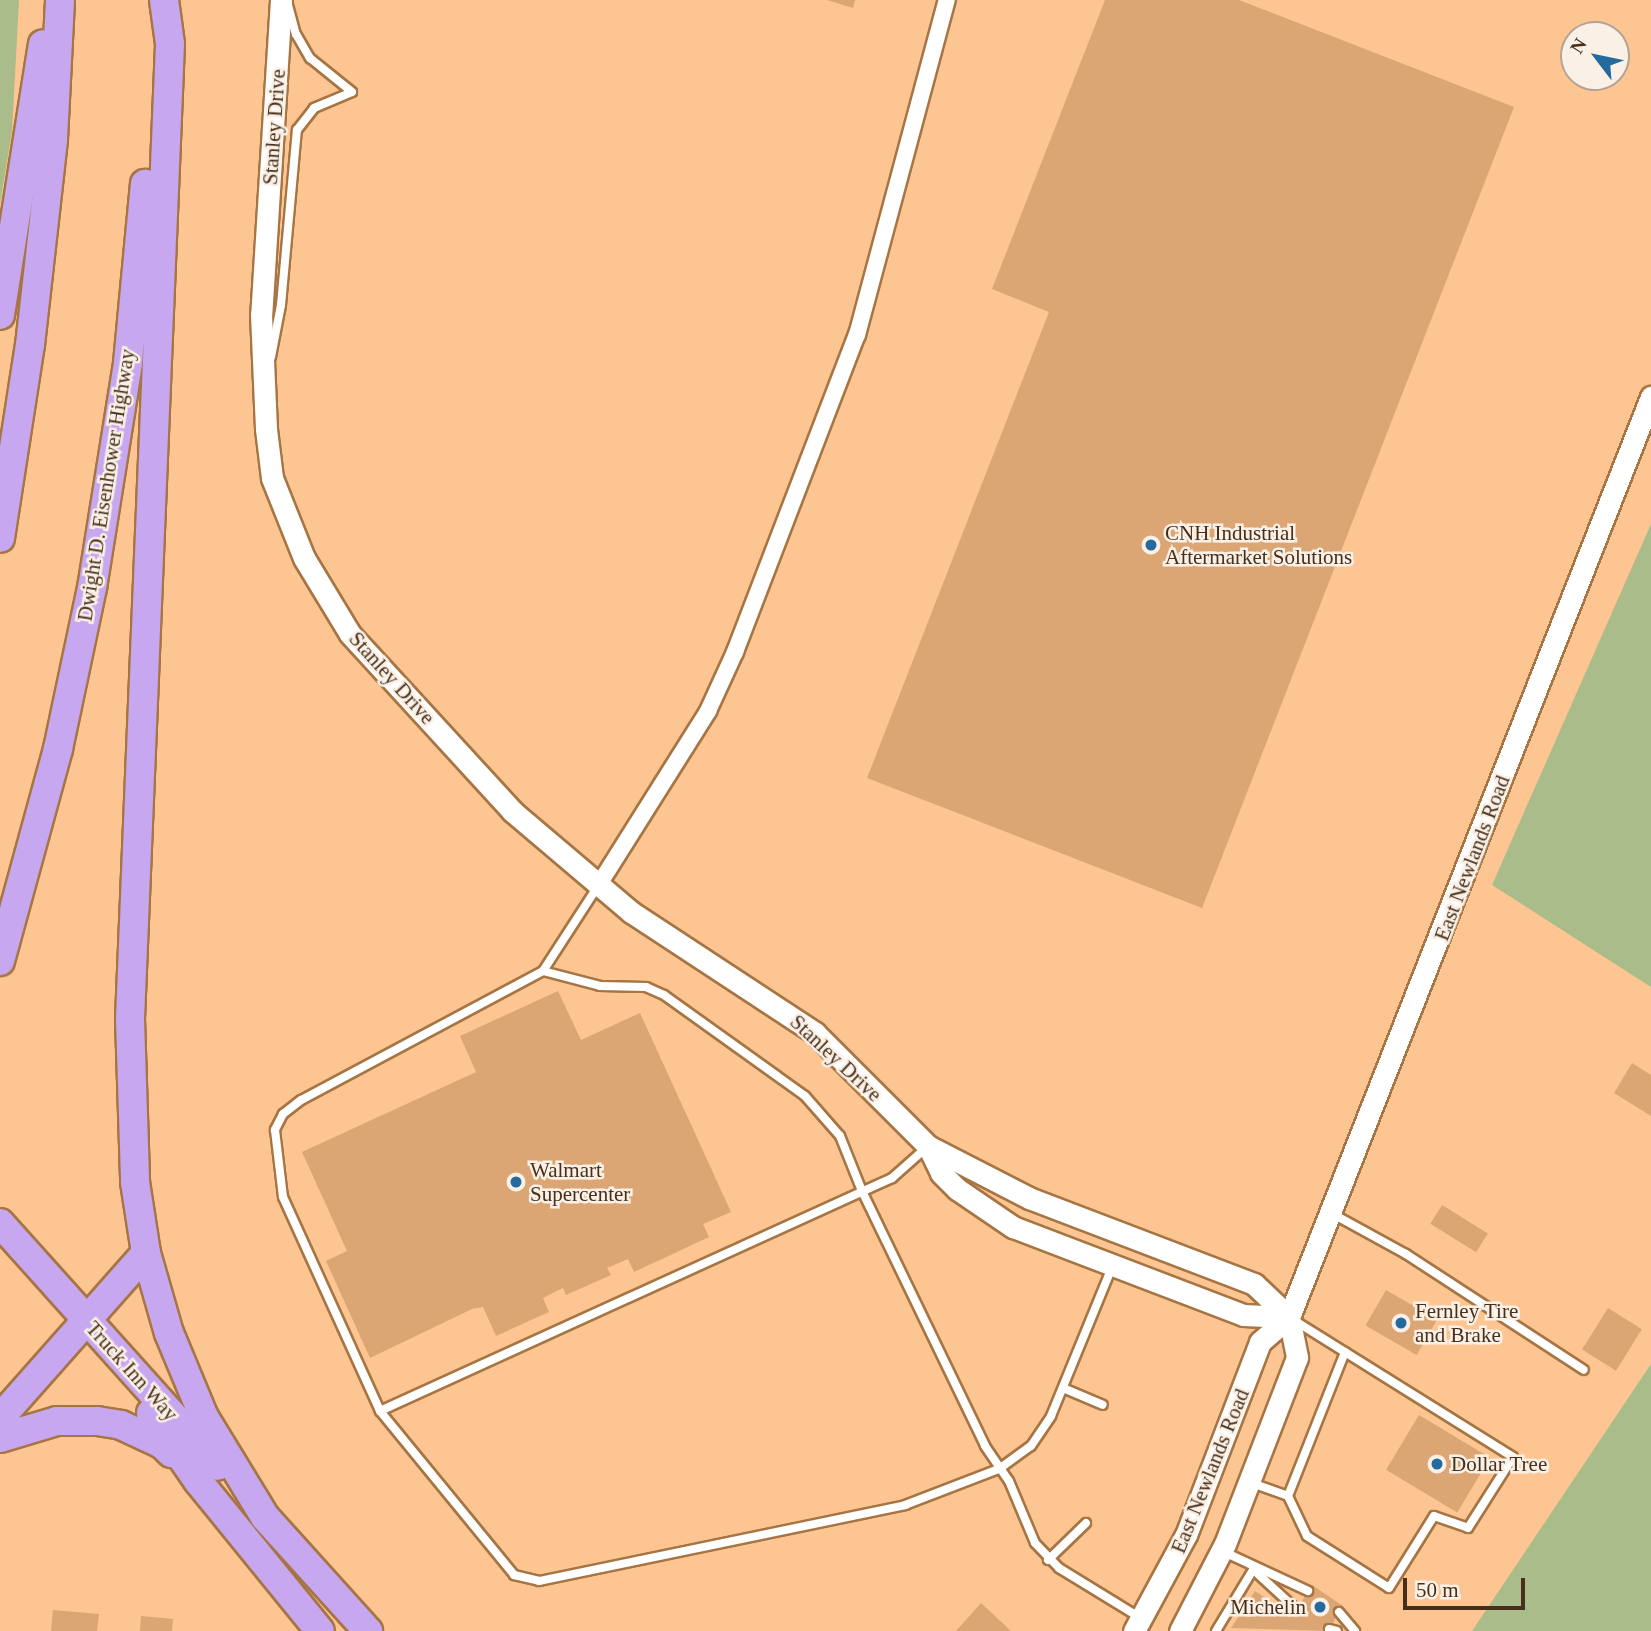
<!DOCTYPE html>
<style>
body{margin:0}
#map{position:relative;width:1651px;height:1631px;overflow:hidden;background:#fcc592;font-family:"Times New Roman",serif}
div>[style]{position:absolute}
.green>*{inset:0;background:#aabc8a}
.building>*{inset:0;background:#dba674;transform-origin:0 0}
.roads{filter:drop-shadow(2px 0 #a67543) drop-shadow(-2px 0 #a67543) drop-shadow(0 2px #a67543) drop-shadow(0 -2px #a67543)}
.lane>*{height:8px;margin:-4px;padding:0 4px;transform-origin:4px;border-radius:4px;background:#fff}
.street>*{height:16px;margin:-8px;padding:0 8px;transform-origin:8px;border-radius:8px;background:#fff}
.secondary>*{height:21px;margin:-10.5px;padding:0 10.5px;transform-origin:10.5px;border-radius:10.5px;background:#fff}
.highway>*{height:28px;margin:-14px;padding:0 14px;transform-origin:14px;border-radius:14px;background:#c7a7f0}
.dots>*{width:19px;height:19px;translate:-50% -50%;box-sizing:border-box;border:4px solid #fbf0e6;border-radius:50%}
span{translate:-50% -50%;white-space:nowrap;text-align:center;line-height:1.15;-webkit-text-stroke:5px #fbf0e6;paint-order:stroke}
.street-label{font-size:21px;color:#46301b}
.poi-label{font-size:21px;color:#46301b}
.left{translate:0 -50%;text-align:left}
.right{translate:-100% -50%;text-align:right}
.north{position:absolute;left:1560px;top:21px;width:70px;height:70px;box-sizing:border-box;background:#fbf0e6;border:2px solid #b3a395;border-radius:50%;rotate:302deg;font-size:19px;font-weight:700;line-height:28px;text-align:center;color:#46301b}
.north::after{content:'';display:block;margin:auto;width:24px;height:32px;background:#236b9f;clip-path:polygon(50% 0,100% 100%,50% 72%,0 100%)}
.scale{position:absolute;left:1403px;top:1578px;width:122px;height:32px;box-sizing:border-box;border:4px solid #46301b;border-top:0;padding-left:9px;font-size:21px;line-height:24px;white-space:nowrap;color:#46301b;-webkit-text-stroke:5px #fbf0e6;paint-order:stroke}
</style>
<div id="map">
<div class="green">
<div style="clip-path:polygon(0 0,19px 0,12px 131px,0 204px)"></div>
<div style="clip-path:polygon(1651px 524px,1651px 987px,1492px 885px)"></div>
<div style="clip-path:polygon(1651px 1364px,1651px 1631px,1472px 1631px)"></div>
</div>
<div class="building">
<div style="clip-path:polygon(827px 0,855px 0,853px 8px)"></div>
<div style="clip-path:polygon(1105px 0,1239px 0,1514px 107px,1202px 908px,867px 778px,1049px 312px,992px 289px)"></div>
<div style="clip-path:polygon(558px 991px,581px 1040px,640px 1013px,731px 1212px,703px 1224px,709px 1237px,634px 1272px,628px 1259px,607px 1268px,611px 1275px,566px 1295px,563px 1288px,543px 1298px,549px 1312px,496px 1336px,483px 1307px,472px 1309px,370px 1358px,326px 1261px,347px 1251px,302px 1152px,476px 1072px,460px 1036px)"></div>
<div style="clip-path:polygon(1632px 1063px,1651px 1075px,1651px 1116px,1614px 1093px)"></div>
<div style="left:1442px;top:1205px;width:54px;height:22px;rotate:32deg"></div>
<div style="left:1386px;top:1290px;width:59px;height:41px;rotate:30deg"></div>
<div style="left:1608px;top:1308px;width:40px;height:49px;rotate:32deg"></div>
<div style="left:1419px;top:1415px;width:83px;height:64px;rotate:31deg"></div>
<div style="clip-path:polygon(1312px 1585px,1343px 1606px,1328px 1631px,1231px 1628px,1255px 1591px,1293px 1615px)"></div>
<div style="clip-path:polygon(981px 1603px,1011px 1631px,956px 1631px)"></div>
<div style="clip-path:polygon(53px 1610px,99px 1614px,97px 1631px,51px 1631px)"></div>
<div style="clip-path:polygon(141px 1616px,173px 1619px,172px 1631px,140px 1631px)"></div>
</div>
<div class="roads">
<div class="lane">
<div style="left:288px;top:5px;width:30px;rotate:75deg"></div>
<div style="left:296px;top:34px;width:28px;rotate:60deg"></div>
<div style="left:310px;top:58px;width:54px;rotate:39deg"></div>
<div style="left:271px;top:357px;width:53px;rotate:-79.1deg"></div>
<div style="left:281px;top:305px;width:176px;rotate:-84.8deg"></div>
<div style="left:297px;top:130px;width:28px;rotate:-52deg"></div>
<div style="left:314px;top:108px;width:41px;rotate:-22.8deg"></div>
<div style="left:598px;top:886px;width:101px;rotate:122.9deg"></div>
<div style="left:543px;top:971px;width:274px;rotate:151.9deg"></div>
<div style="left:301px;top:1100px;width:23px;rotate:142deg"></div>
<div style="left:283px;top:1114px;width:18px;rotate:117deg"></div>
<div style="left:275px;top:1130px;width:67px;rotate:83.2deg"></div>
<div style="left:283px;top:1197px;width:235px;rotate:65.6deg"></div>
<div style="left:380px;top:1411px;width:212px;rotate:50.7deg"></div>
<div style="left:514px;top:1575px;width:26px;rotate:13deg"></div>
<div style="left:539px;top:1581px;width:374px;rotate:-11.7deg"></div>
<div style="left:905px;top:1505px;width:101px;rotate:-21deg"></div>
<div style="left:999px;top:1469px;width:39px;rotate:-36deg"></div>
<div style="left:1031px;top:1446px;width:36px;rotate:-56deg"></div>
<div style="left:1051px;top:1416px;width:161px;rotate:-67.7deg"></div>
<div style="left:543px;top:971px;width:59px;rotate:14.7deg"></div>
<div style="left:600px;top:986px;width:46px;rotate:1.2deg"></div>
<div style="left:646px;top:987px;width:20px;rotate:24deg"></div>
<div style="left:664px;top:995px;width:173px;rotate:35.6deg"></div>
<div style="left:805px;top:1096px;width:53px;rotate:48.8deg"></div>
<div style="left:840px;top:1136px;width:59px;rotate:68.2deg"></div>
<div style="left:862px;top:1191px;width:283px;rotate:64.2deg"></div>
<div style="left:985px;top:1446px;width:42px;rotate:55.6deg"></div>
<div style="left:1009px;top:1481px;width:67px;rotate:67.2deg"></div>
<div style="left:1035px;top:1543px;width:35px;rotate:46deg"></div>
<div style="left:1059px;top:1568px;width:94px;rotate:31.5deg"></div>
<div style="left:1331px;top:1213px;width:85px;rotate:28.7deg"></div>
<div style="left:1406px;top:1254px;width:212px;rotate:33.1deg"></div>
<div style="left:1063px;top:1388px;width:43px;rotate:23deg"></div>
<div style="left:380px;top:1411px;width:563px;rotate:-24.47deg"></div>
<div style="left:892px;top:1178px;width:45px;rotate:-41.4deg"></div>
<div style="left:1249px;top:1482px;width:41px;rotate:19.7deg"></div>
<div style="left:1288px;top:1496px;width:44px;rotate:64.6deg"></div>
<div style="left:1307px;top:1536px;width:97px;rotate:32.4deg"></div>
<div style="left:1389px;top:1588px;width:85px;rotate:-58deg"></div>
<div style="left:1434px;top:1516px;width:36px;rotate:19deg"></div>
<div style="left:1468px;top:1528px;width:84px;rotate:-57.6deg"></div>
<div style="left:1513px;top:1457px;width:258px;rotate:-148deg"></div>
<div style="left:1288px;top:1496px;width:155px;rotate:-68.4deg"></div>
<div style="left:1222px;top:1551px;width:95px;rotate:24.9deg"></div>
<div style="left:1048px;top:1560px;width:53px;rotate:-44.2deg"></div>
<div style="left:1258px;top:1574px;width:52px;rotate:42.6deg"></div>
<div style="left:1339px;top:1612px;width:25px;rotate:50deg"></div>
<div style="left:1329px;top:1629px;width:8px;rotate:14deg"></div>
<div style="left:1216px;top:1631px;width:71px;rotate:-58.8deg"></div>
</div>
<div class="street">
<div style="left:598px;top:886px;width:207px;rotate:-57.8deg"></div>
<div style="left:708px;top:711px;width:65px;rotate:-65.4deg"></div>
<div style="left:735px;top:652px;width:340px;rotate:-69deg"></div>
<div style="left:857px;top:335px;width:347px;rotate:-75deg"></div>
</div>
<div class="secondary">
<div style="left:281px;top:0;width:315px;rotate:93.6deg"></div>
<div style="left:261px;top:314px;width:115px;rotate:87.5deg"></div>
<div style="left:266px;top:429px;width:49px;rotate:83deg"></div>
<div style="left:272px;top:478px;width:86px;rotate:68.2deg"></div>
<div style="left:304px;top:558px;width:89px;rotate:58.8deg"></div>
<div style="left:350px;top:634px;width:240px;rotate:47.5deg"></div>
<div style="left:512px;top:811px;width:156px;rotate:40.3deg"></div>
<div style="left:631px;top:912px;width:220px;rotate:33.3deg"></div>
<div style="left:815px;top:1033px;width:160px;rotate:45deg"></div>
<div style="left:928px;top:1146px;width:114px;rotate:27.2deg"></div>
<div style="left:1029px;top:1198px;width:241px;rotate:20.9deg"></div>
<div style="left:1254px;top:1284px;width:48px;rotate:43.3deg"></div>
<div style="left:928px;top:1146px;width:30px;rotate:64deg"></div>
<div style="left:941px;top:1173px;width:23px;rotate:45deg"></div>
<div style="left:957px;top:1189px;width:68px;rotate:34.2deg"></div>
<div style="left:1013px;top:1227px;width:246px;rotate:20.9deg"></div>
<div style="left:1243px;top:1315px;width:46px;rotate:2.5deg"></div>
<div style="left:1134px;top:1631px;width:109px;rotate:-61.6deg"></div>
<div style="left:1186px;top:1535px;width:207px;rotate:-69deg"></div>
<div style="left:1260px;top:1342px;width:38px;rotate:-41deg"></div>
<div style="left:1289px;top:1317px;width:989px;rotate:-68.52deg"></div>
<div style="left:1180px;top:1631px;width:98px;rotate:-62.7deg"></div>
<div style="left:1225px;top:1544px;width:200px;rotate:-68.9deg"></div>
<div style="left:1297px;top:1357px;width:41px;rotate:-101.3deg"></div>
</div>
<div class="highway">
<div style="left:164px;top:0;width:44px;rotate:82.2deg"></div>
<div style="left:170px;top:44px;width:976px;rotate:92.35deg"></div>
<div style="left:130px;top:1019px;width:163px;rotate:88.2deg"></div>
<div style="left:135px;top:1182px;width:72px;rotate:81.2deg"></div>
<div style="left:146px;top:1253px;width:83px;rotate:74deg"></div>
<div style="left:169px;top:1333px;width:91px;rotate:67.4deg"></div>
<div style="left:204px;top:1417px;width:117px;rotate:58.6deg"></div>
<div style="left:265px;top:1517px;width:154px;rotate:47.9deg"></div>
<div style="left:0;top:315px;width:274px;rotate:-81deg"></div>
<div style="left:0;top:538px;width:195px;rotate:-81.2deg"></div>
<div style="left:30px;top:345px;width:207px;rotate:-83.6deg"></div>
<div style="left:53px;top:139px;width:139px;rotate:-87.1deg"></div>
<div style="left:0;top:961px;width:220px;rotate:-74.7deg"></div>
<div style="left:58px;top:749px;width:165px;rotate:-78.1deg"></div>
<div style="left:92px;top:588px;width:228px;rotate:-80.9deg"></div>
<div style="left:128px;top:363px;width:180px;rotate:-84.6deg"></div>
<div style="left:0;top:1223px;width:326px;rotate:48.1deg"></div>
<div style="left:151px;top:1413px;width:83px;rotate:55.3deg"></div>
<div style="left:198px;top:1481px;width:193px;rotate:50.9deg"></div>
<div style="left:0;top:1418px;width:220px;rotate:-48.5deg"></div>
<div style="left:0;top:1438px;width:59px;rotate:-16.6deg"></div>
<div style="left:57px;top:1421px;width:40px"></div>
<div style="left:97px;top:1421px;width:24px;rotate:9deg"></div>
<div style="left:121px;top:1425px;width:45px;rotate:24.9deg"></div>
<div style="left:162px;top:1444px;width:13px;rotate:45deg"></div>
</div>
</div>
<div class="dots">
<div style="left:1151px;top:545px;background:#236b9f"></div>
<div style="left:516px;top:1182px;background:#236b9f"></div>
<div style="left:1401px;top:1323px;background:#236b9f"></div>
<div style="left:1437px;top:1464px;background:#236b9f"></div>
<div style="left:1320px;top:1607px;background:#236b9f"></div>
</div>
<div class="street-label">
<span style="left:274px;top:127px;rotate:-86deg">Stanley Drive</span>
<span style="left:106px;top:485px;rotate:-81deg">Dwight D. Eisenhower Highway</span>
<span style="left:392px;top:678px;rotate:48deg">Stanley Drive</span>
<span style="left:1472px;top:858px;rotate:-69deg">East Newlands Road</span>
<span style="left:836px;top:1058px;rotate:43deg">Stanley Drive</span>
<span style="left:132px;top:1371px;rotate:48deg">Truck Inn Way</span>
<span style="left:1210px;top:1471px;rotate:-68deg">East Newlands Road</span>
</div>
<div class="poi-label">
<span class="left" style="left:1165px;top:545px">CNH Industrial<br>Aftermarket Solutions</span>
<span class="left" style="left:530px;top:1182px">Walmart<br>Supercenter</span>
<span class="left" style="left:1415px;top:1323px">Fernley Tire<br>and Brake</span>
<span class="left" style="left:1451px;top:1464px">Dollar Tree</span>
<span class="right" style="left:1306px;top:1607px">Michelin</span>
</div>
<div class="north">N</div>
<div class="scale">50 m</div>
</div>
